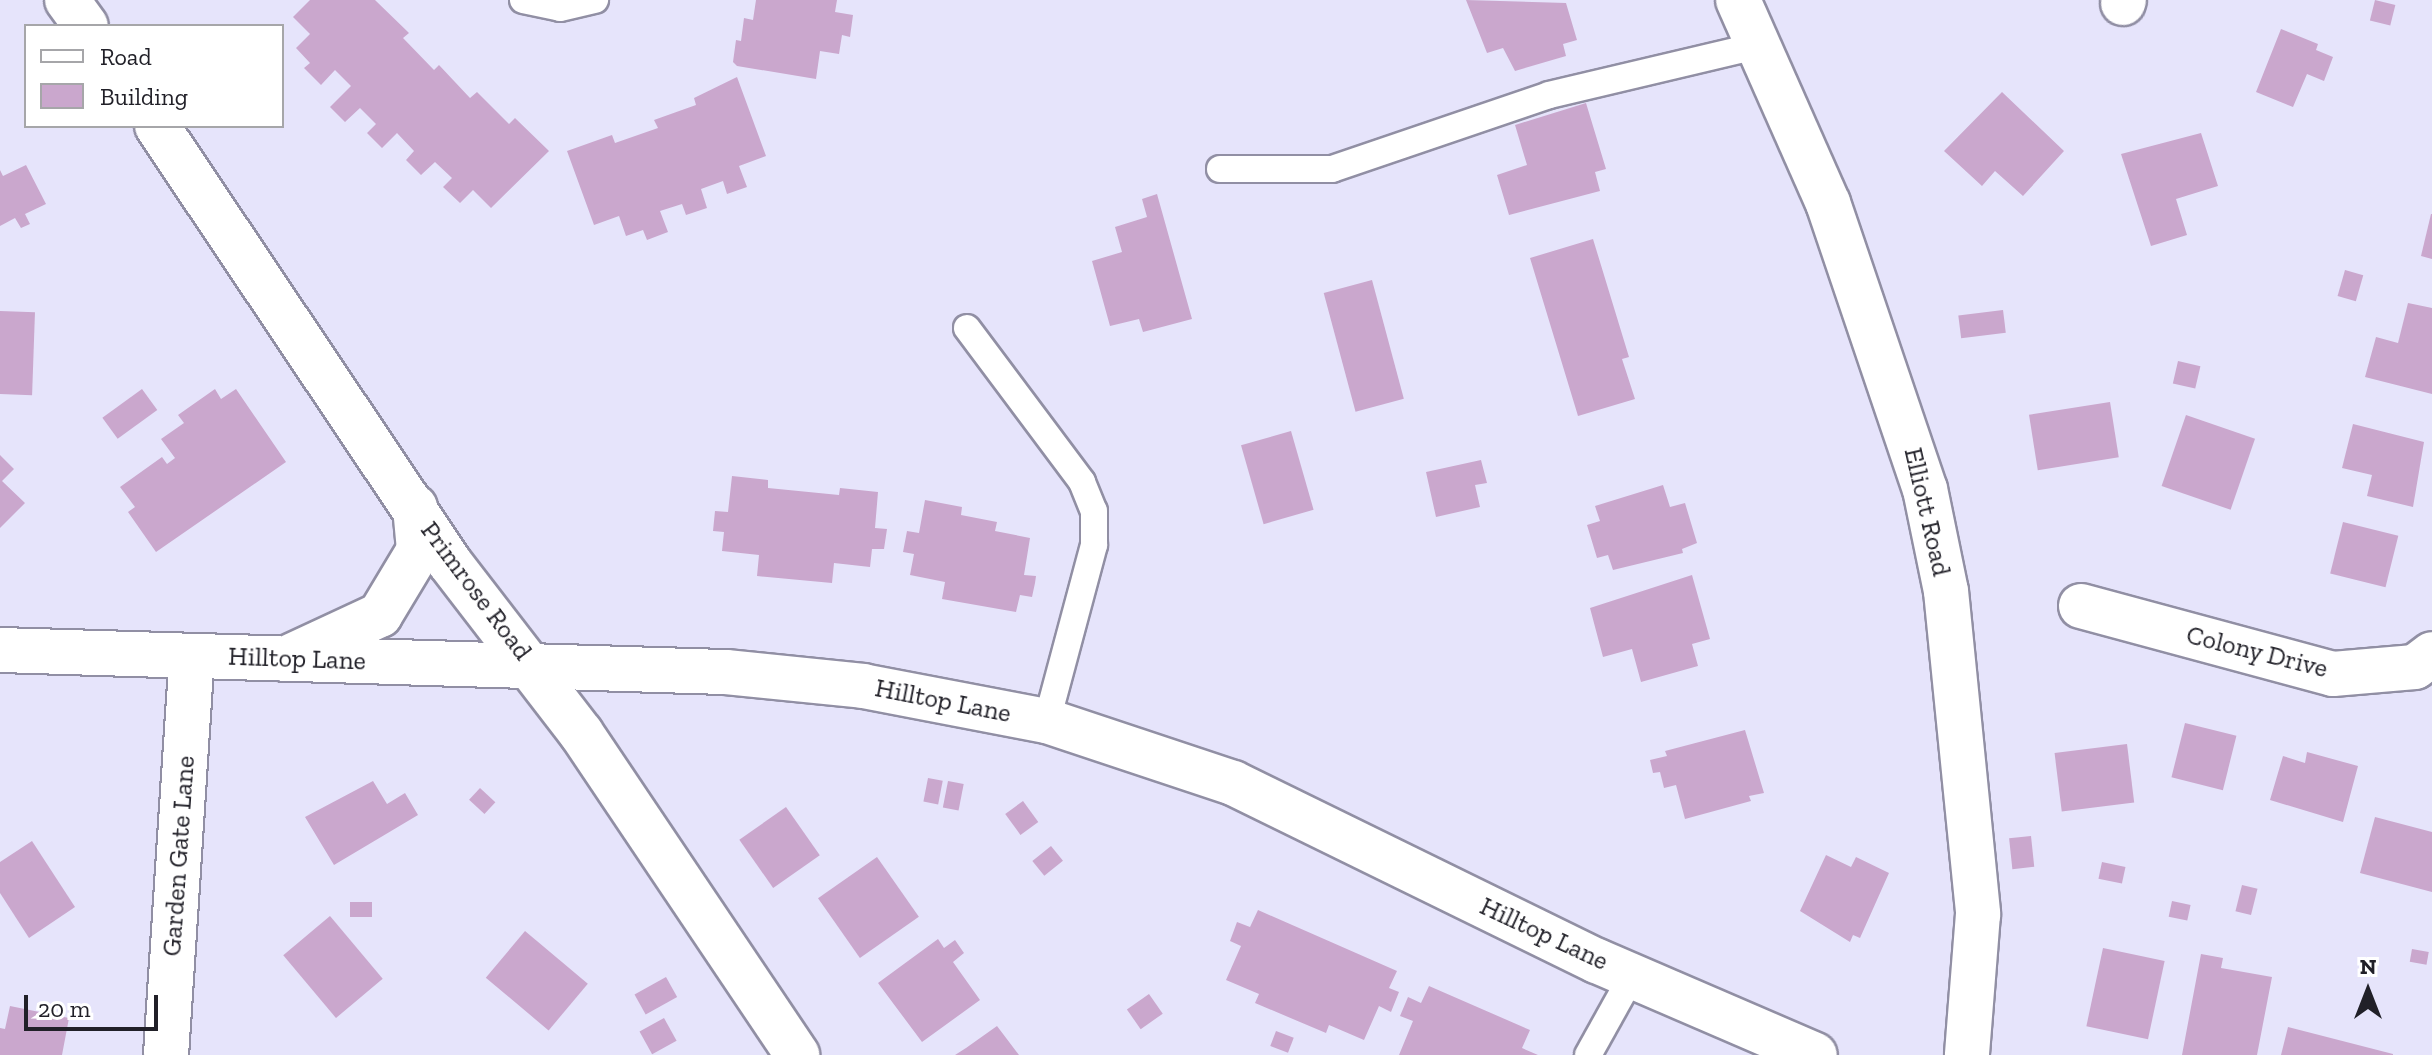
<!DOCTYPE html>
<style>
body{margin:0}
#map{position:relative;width:2432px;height:1055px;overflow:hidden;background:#e6e4fb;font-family:"Zilla Slab",serif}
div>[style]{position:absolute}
.building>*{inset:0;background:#caa7cd;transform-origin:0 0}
.roads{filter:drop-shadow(2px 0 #918fa4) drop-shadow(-2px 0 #918fa4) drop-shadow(0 2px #918fa4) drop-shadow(0 -2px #918fa4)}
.service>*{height:26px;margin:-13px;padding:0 13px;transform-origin:13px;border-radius:13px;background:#fff}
.minor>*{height:44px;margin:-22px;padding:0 22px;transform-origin:22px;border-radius:22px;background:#fff}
.tertiary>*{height:44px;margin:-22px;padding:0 22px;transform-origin:22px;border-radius:22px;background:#fff}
span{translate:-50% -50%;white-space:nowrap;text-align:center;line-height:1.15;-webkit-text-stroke:6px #fff;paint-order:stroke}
.street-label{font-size:26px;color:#212028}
.legend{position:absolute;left:24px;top:24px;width:260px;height:104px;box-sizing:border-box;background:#fff;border:2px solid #a6a6a9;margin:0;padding:10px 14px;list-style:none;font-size:24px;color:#212028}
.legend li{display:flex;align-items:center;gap:16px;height:40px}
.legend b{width:40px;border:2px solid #a6a6a9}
.north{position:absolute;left:2328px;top:951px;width:80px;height:80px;-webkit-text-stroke:6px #fff;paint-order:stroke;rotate:0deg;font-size:22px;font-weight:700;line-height:32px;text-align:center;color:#212028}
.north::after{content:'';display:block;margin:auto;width:28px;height:36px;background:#212028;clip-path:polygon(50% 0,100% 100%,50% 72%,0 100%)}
.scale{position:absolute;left:24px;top:995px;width:134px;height:36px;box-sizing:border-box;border:4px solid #212028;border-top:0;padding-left:10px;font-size:24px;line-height:28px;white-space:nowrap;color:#212028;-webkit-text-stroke:6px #fff;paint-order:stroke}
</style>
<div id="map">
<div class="building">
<div style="clip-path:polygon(310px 0,375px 0,409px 33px,403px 38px,434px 70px,439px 65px,470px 98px,477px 92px,509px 124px,515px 118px,549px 151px,491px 208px,473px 190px,460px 203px,443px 187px,452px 178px,435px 162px,421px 175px,406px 160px,414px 151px,397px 133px,382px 148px,367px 133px,376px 124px,360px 108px,345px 122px,330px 107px,351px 86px,335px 70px,321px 85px,304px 68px,310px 63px,296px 48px,310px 34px,293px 17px)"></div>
<div style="clip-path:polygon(756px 0,837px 0,835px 12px,853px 15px,850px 37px,842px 35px,839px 54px,820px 51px,816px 79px,737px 66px,733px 62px,736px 40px,741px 41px,744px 18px,753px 20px)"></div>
<div style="clip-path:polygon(1466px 0,1566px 3px,1577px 40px,1563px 44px,1566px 56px,1515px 71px,1503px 48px,1487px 53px)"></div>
<div style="left:2375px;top:0;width:21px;height:21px;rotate:14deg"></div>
<div style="clip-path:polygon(2281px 29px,2318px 44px,2316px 50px,2333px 57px,2324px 81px,2307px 74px,2293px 107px,2256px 92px)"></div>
<div style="clip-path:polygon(737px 77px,766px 156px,739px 166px,747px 187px,727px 194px,723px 181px,701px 189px,707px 208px,686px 215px,682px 204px,660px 211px,668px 232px,647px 240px,643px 230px,626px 236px,619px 216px,594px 225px,567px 151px,612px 135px,615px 143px,658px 128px,654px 120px,696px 105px,694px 98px)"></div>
<div style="clip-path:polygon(2002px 92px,2064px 151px,2023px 196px,1995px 171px,1982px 186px,1944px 151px)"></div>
<div style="clip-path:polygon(1586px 103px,1606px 169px,1595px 172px,1600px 191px,1509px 215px,1497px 175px,1527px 165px,1515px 125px)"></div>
<div style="clip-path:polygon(2201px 133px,2218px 186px,2176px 199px,2187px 235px,2151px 246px,2121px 154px)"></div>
<div style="clip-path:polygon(26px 165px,46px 204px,25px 214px,30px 224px,21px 228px,15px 218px,0 226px,0 170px,3px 176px)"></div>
<div style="clip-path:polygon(1157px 194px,1192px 319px,1143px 332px,1139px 319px,1110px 326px,1092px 261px,1122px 252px,1115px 227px,1147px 217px,1142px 199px)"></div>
<div style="clip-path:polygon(2431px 214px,2432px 214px,2432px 259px,2421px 256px)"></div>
<div style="clip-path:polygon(1593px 239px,1629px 357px,1622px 359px,1635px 399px,1578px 416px,1530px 258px)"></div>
<div style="left:2345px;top:270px;width:19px;height:27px;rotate:16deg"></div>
<div style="left:1372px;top:280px;width:123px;height:50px;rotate:75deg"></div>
<div style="clip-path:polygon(2408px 303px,2432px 308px,2432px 394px,2365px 377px,2376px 337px,2398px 343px)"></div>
<div style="left:2003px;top:310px;width:23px;height:45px;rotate:83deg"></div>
<div style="left:0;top:311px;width:35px;height:83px;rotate:2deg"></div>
<div style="left:2178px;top:361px;width:23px;height:23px;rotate:13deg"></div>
<div style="left:142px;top:389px;width:26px;height:49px;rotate:54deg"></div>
<div style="clip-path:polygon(215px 389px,221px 399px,236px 389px,286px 462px,156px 552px,128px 512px,135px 507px,120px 487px,162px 457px,167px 464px,175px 458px,161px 439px,184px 423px,178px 415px)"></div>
<div style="left:2110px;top:402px;width:56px;height:82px;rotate:81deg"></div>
<div style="left:2186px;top:415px;width:73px;height:75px;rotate:19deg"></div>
<div style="clip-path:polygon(2353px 424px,2424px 442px,2413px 507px,2367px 496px,2372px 475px,2342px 468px)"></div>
<div style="left:1291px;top:431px;width:82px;height:52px;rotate:74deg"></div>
<div style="clip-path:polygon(0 455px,14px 469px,2px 481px,25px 503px,0 528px)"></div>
<div style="clip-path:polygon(1481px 460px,1487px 483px,1475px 485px,1480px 507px,1436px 517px,1426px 472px)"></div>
<div style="clip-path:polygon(732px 476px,768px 480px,768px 488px,839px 495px,840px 488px,878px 492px,875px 528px,887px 529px,884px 549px,872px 549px,870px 567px,834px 563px,832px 583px,757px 576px,759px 555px,722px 551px,724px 532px,713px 531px,715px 511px,728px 512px)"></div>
<div style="clip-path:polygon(1663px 485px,1670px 507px,1685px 503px,1697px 543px,1682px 549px,1683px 553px,1613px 570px,1608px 555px,1597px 558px,1587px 525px,1600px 521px,1595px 506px)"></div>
<div style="clip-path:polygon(925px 500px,962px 507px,961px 515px,997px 522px,995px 531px,1030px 538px,1024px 575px,1036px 576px,1035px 583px,1032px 597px,1020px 595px,1016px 612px,942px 599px,945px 582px,910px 575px,914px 554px,903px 552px,907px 531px,919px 533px)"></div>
<div style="left:2343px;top:522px;width:57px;height:53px;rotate:14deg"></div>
<div style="clip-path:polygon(1692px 575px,1710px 639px,1692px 644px,1698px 666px,1641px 682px,1632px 649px,1603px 657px,1590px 608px)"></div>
<div style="left:2185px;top:723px;width:53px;height:56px;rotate:14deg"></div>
<div style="clip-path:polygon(1745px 730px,1764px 793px,1749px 796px,1751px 801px,1685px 819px,1676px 785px,1664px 788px,1660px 772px,1653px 773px,1650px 760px,1667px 756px,1665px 751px)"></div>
<div style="left:2127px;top:744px;width:59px;height:73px;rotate:83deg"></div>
<div style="clip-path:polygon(2307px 752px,2358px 766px,2343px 822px,2270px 800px,2283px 756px,2305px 763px)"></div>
<div style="left:928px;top:778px;width:15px;height:24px;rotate:11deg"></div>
<div style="clip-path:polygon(373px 781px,387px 804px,405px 793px,418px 815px,334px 865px,305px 817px)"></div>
<div style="left:948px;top:781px;width:16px;height:27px;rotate:11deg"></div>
<div style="left:480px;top:788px;width:21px;height:16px;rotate:43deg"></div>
<div style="left:1023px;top:801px;width:26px;height:22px;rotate:54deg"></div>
<div style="left:786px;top:807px;width:59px;height:57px;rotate:55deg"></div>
<div style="clip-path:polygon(2375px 817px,2432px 832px,2432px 892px,2360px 873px)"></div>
<div style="left:2031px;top:836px;width:31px;height:22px;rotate:84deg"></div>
<div style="clip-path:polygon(32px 841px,75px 907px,29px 938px,0 893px,0 862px)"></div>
<div style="left:1051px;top:846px;width:19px;height:24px;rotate:51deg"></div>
<div style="clip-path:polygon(1826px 855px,1851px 867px,1856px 857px,1889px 873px,1860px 938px,1853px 935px,1850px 942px,1800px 911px)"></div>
<div style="left:877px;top:857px;width:73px;height:72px;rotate:55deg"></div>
<div style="left:2102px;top:862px;width:24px;height:17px;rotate:12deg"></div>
<div style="left:2242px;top:885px;width:16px;height:27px;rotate:14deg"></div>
<div style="left:2172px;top:901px;width:19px;height:16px;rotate:12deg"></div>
<div style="left:350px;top:902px;width:22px;height:15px"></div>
<div style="clip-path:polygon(1258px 910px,1397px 971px,1389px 988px,1399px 992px,1391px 1012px,1379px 1006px,1364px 1040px,1329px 1025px,1326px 1033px,1255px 1003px,1259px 994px,1226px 980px,1241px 946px,1230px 941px,1237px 922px,1250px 927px)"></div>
<div style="left:330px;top:916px;width:82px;height:61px;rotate:50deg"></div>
<div style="left:525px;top:931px;width:82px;height:61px;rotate:40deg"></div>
<div style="clip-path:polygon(938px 939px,944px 948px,955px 940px,964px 953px,953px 962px,980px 1000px,922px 1042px,878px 983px)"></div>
<div style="left:2103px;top:948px;width:63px;height:80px;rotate:12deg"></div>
<div style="left:2412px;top:949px;width:17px;height:13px;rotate:10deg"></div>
<div style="clip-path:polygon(2201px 954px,2223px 958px,2221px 968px,2272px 977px,2257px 1055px,2182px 1055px)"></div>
<div style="left:666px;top:977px;width:23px;height:36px;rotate:61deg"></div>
<div style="clip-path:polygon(1429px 986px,1530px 1030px,1522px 1048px,1538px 1055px,1399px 1055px,1413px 1021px,1400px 1016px,1408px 997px,1421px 1003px)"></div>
<div style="left:1149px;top:994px;width:24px;height:27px;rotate:55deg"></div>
<div style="clip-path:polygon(10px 1006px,69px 1018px,62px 1055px,0 1055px,0 1028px,5px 1029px)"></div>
<div style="left:664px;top:1018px;width:26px;height:28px;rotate:61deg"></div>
<div style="clip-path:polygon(997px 1026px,1019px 1055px,955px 1055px,966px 1048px)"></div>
<div style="clip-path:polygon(2288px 1027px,2393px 1054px,2393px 1055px,2281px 1055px)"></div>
<div style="left:1276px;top:1031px;width:19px;height:16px;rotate:21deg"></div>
</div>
<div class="roads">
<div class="service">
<div style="left:523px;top:0;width:38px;rotate:12deg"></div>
<div style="left:560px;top:8px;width:36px;rotate:-13deg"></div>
<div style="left:1220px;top:169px;width:112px"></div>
<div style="left:1332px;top:169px;width:229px;rotate:-18.8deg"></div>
<div style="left:1549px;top:95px;width:218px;rotate:-13.3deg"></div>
<div style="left:967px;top:328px;width:192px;rotate:53.2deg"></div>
<div style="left:1082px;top:482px;width:31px;rotate:68deg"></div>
<div style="left:1094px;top:511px;width:34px;rotate:90deg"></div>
<div style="left:1094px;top:545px;width:182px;rotate:105deg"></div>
<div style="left:1588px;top:1055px;width:93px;rotate:-60.9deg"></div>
</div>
<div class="minor">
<div style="left:67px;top:0;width:32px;rotate:54deg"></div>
<div style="left:1738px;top:0;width:222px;rotate:66.1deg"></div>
<div style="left:1828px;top:203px;width:302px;rotate:71.3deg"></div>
<div style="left:1925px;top:489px;width:104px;rotate:78.4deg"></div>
<div style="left:1946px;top:591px;width:325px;rotate:84.3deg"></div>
<div style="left:1978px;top:914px;width:141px;rotate:94.5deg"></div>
<div style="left:2123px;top:3px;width:3px;rotate:-72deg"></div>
<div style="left:157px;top:126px;width:526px;rotate:56.16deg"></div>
<div style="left:450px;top:563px;width:215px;rotate:52.4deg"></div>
<div style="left:581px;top:733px;width:388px;rotate:56.1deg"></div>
<div style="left:2081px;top:606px;width:261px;rotate:15.1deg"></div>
<div style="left:2333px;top:674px;width:82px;rotate:-4.9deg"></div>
<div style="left:2415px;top:667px;width:21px;rotate:-37deg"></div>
<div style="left:285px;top:659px;width:105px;rotate:-24.9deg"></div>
<div style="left:380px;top:615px;width:76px;rotate:-59deg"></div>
<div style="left:419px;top:550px;width:43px;rotate:-95.3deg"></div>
<div style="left:166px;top:1055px;width:400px;rotate:-86.3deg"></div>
</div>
<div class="tertiary">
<div style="left:0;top:650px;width:726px;rotate:1.74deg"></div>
<div style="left:726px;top:672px;width:138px;rotate:5.8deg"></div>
<div style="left:863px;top:686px;width:187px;rotate:10.8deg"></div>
<div style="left:1047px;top:721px;width:196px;rotate:18.4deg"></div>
<div style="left:1233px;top:783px;width:405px;rotate:26.1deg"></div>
<div style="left:1597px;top:961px;width:237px;rotate:23.3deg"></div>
</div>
</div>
<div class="street-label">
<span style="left:1927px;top:512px;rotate:77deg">Elliott Road</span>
<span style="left:476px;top:591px;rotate:53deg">Primrose Road</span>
<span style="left:2257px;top:652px;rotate:14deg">Colony Drive</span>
<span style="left:297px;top:659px;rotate:2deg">Hilltop Lane</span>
<span style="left:943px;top:701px;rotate:11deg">Hilltop Lane</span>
<span style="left:179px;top:856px;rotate:-86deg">Garden Gate Lane</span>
<span style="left:1544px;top:934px;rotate:25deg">Hilltop Lane</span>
</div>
<ul class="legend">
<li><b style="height:10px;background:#fff"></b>Road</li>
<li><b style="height:22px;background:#caa7cd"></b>Building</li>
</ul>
<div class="north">N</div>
<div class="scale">20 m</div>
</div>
